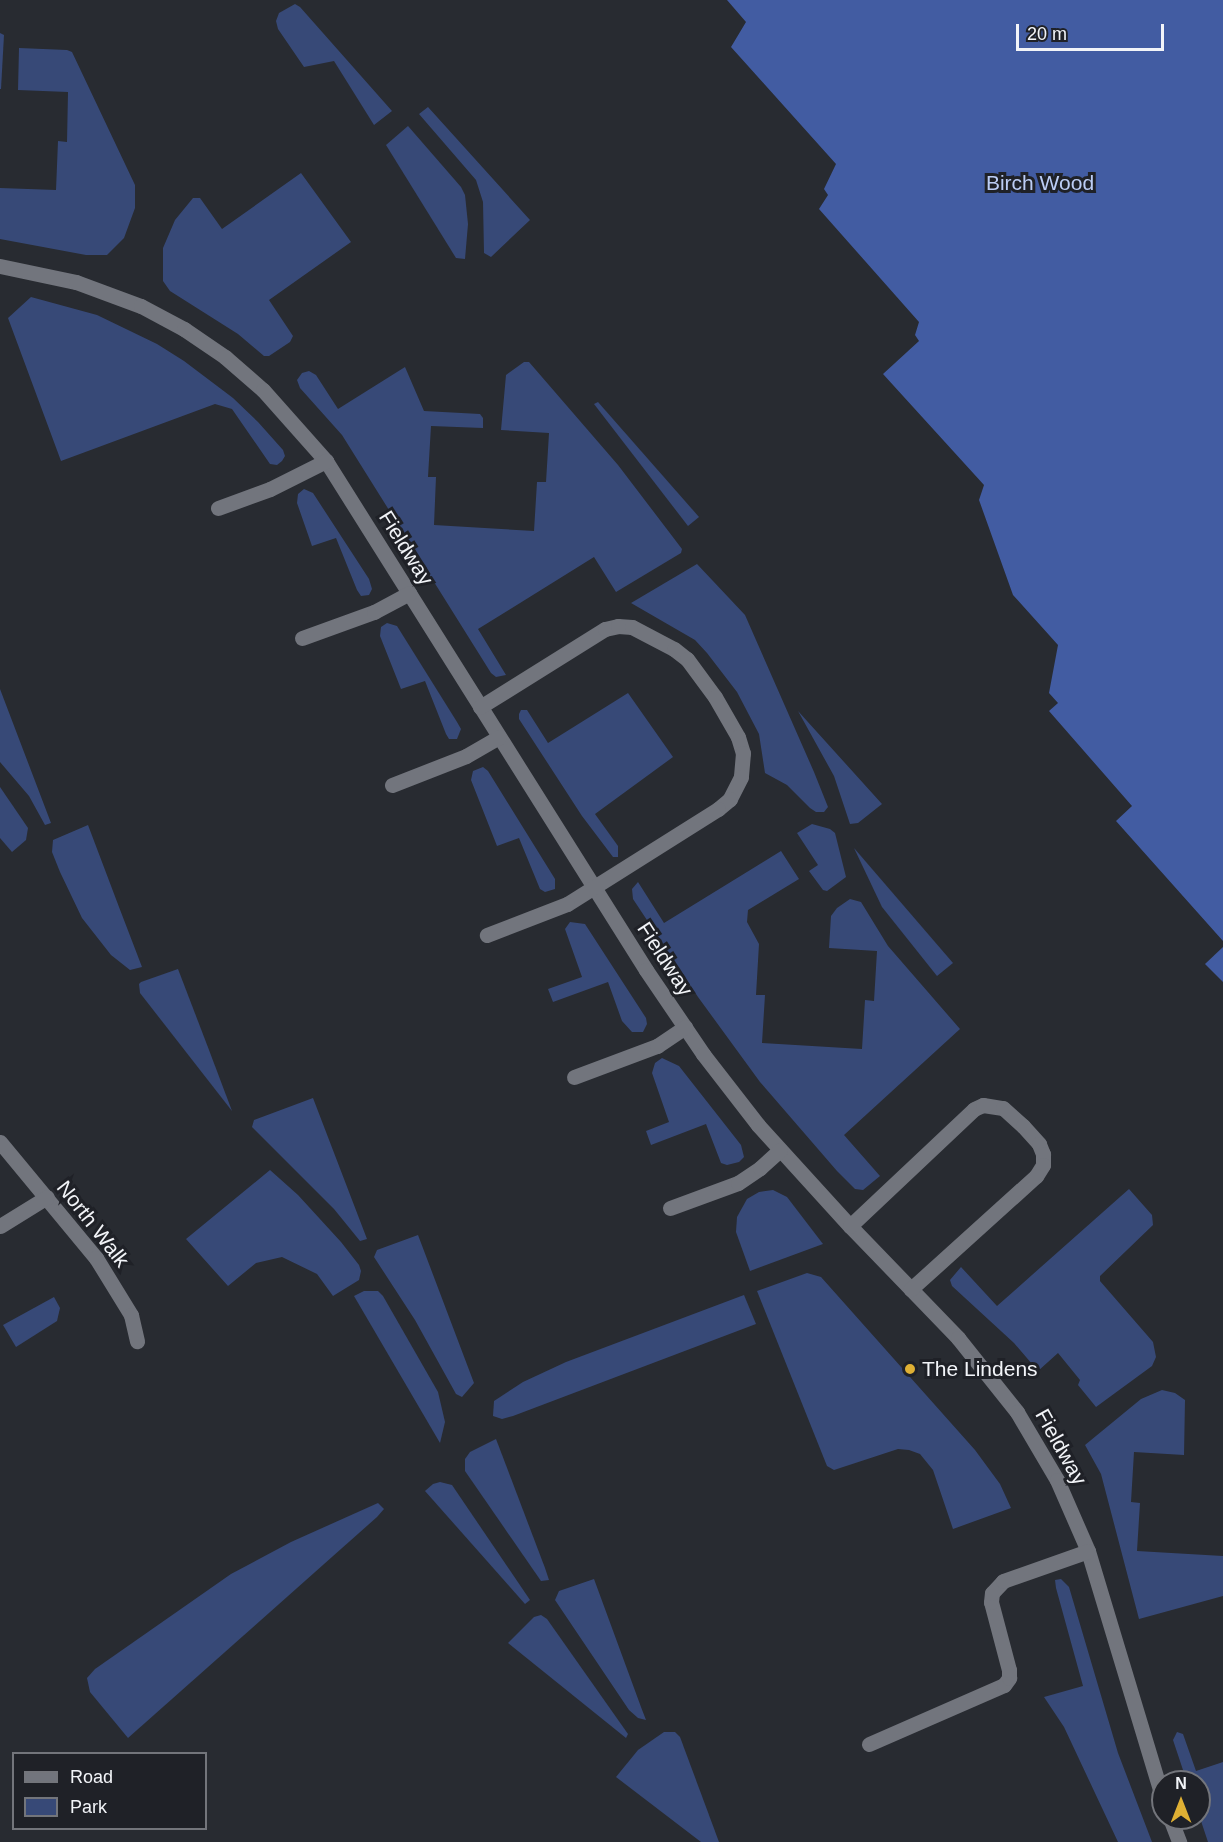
<!DOCTYPE html>
<style>
body{margin:0}
#map{position:relative;width:1223px;height:1842px;overflow:hidden;background:#282b31;font-family:Helvetica,sans-serif}
div>[style]{position:absolute}
.green>*{inset:0;background:#374977}
.forest>*{inset:0;background:#425ca2}
.minor>*{height:15px;margin:-7.5px;padding:0 7.5px;transform-origin:7.5px;border-radius:7.5px;background:#72757d}
.dots>*{width:16px;height:16px;translate:-50% -50%;box-sizing:border-box;border:3px solid #1f2127;border-radius:50%}
span{translate:-50% -50%;white-space:nowrap;text-align:center;line-height:1.15;-webkit-text-stroke:6px #1f2127;paint-order:stroke}
.park-label{font-size:21px;color:#bccdf5}
.street-label{font-size:21px;color:#f2f4f8}
.poi-label{font-size:21px;color:#f2f4f8}
.left{translate:0 -50%;text-align:left}
.legend{position:absolute;left:12px;top:1752px;width:195px;height:78px;box-sizing:border-box;background:#1f2127;border:2px solid #73757b;margin:0;padding:8px 10px;list-style:none;font-size:18px;color:#f2f4f8}
.legend li{display:flex;align-items:center;gap:12px;height:30px}
.legend b{width:30px;border:2px solid #73757b}
.north{position:absolute;left:1151px;top:1770px;width:60px;height:60px;box-sizing:border-box;background:#1f2127;border:2px solid #73757b;border-radius:50%;rotate:0deg;font-size:16px;font-weight:700;line-height:24px;text-align:center;color:#f2f4f8}
.north::after{content:'';display:block;margin:auto;width:21px;height:27px;background:#dfb034;clip-path:polygon(50% 0,100% 100%,50% 72%,0 100%)}
.scale{position:absolute;left:1016px;top:24px;width:148px;height:27px;box-sizing:border-box;border:3px solid #f2f4f8;border-top:0;padding-left:8px;font-size:18px;line-height:21px;white-space:nowrap;color:#f2f4f8;-webkit-text-stroke:4px #1f2127;paint-order:stroke}
</style>
<div id="map">
<div class="green">
<div style="clip-path:polygon(295px 4px,300px 7px,392px 111px,374px 125px,334px 61px,304px 67px,278px 29px,276px 21px,279px 13px)"></div>
<div style="clip-path:polygon(0 33px,4px 35px,1px 89px,0 89px)"></div>
<div style="clip-path:polygon(19px 48px,67px 50px,72px 52px,135px 185px,135px 208px,124px 238px,107px 255px,86px 255px,0 239px,0 188px,56px 190px,58px 141px,67px 142px,68px 92px,18px 90px)"></div>
<div style="clip-path:polygon(428px 107px,530px 220px,491px 257px,484px 253px,483px 202px,476px 180px,419px 114px)"></div>
<div style="clip-path:polygon(408px 126px,461px 187px,465px 195px,468px 224px,465px 259px,456px 258px,386px 145px)"></div>
<div style="clip-path:polygon(301px 173px,351px 242px,269px 300px,293px 336px,290px 342px,269px 356px,264px 356px,238px 334px,170px 291px,163px 281px,163px 248px,175px 220px,193px 198px,200px 198px,222px 229px)"></div>
<div style="clip-path:polygon(31px 297px,97px 315px,157px 344px,184px 361px,233px 398px,258px 422px,283px 450px,285px 456px,282px 461px,277px 465px,270px 464px,232px 409px,215px 404px,61px 461px,8px 318px)"></div>
<div style="clip-path:polygon(524px 362px,529px 362px,618px 465px,682px 549px,681px 553px,616px 592px,594px 557px,478px 629px,506px 675px,496px 677px,491px 673px,342px 435px,300px 388px,297px 380px,302px 373px,309px 371px,316px 375px,338px 409px,405px 367px,424px 411px,480px 414px,483px 418px,483px 428px,431px 426px,428px 477px,436px 477px,434px 525px,534px 531px,537px 482px,546px 482px,549px 433px,501px 430px,506px 375px)"></div>
<div style="clip-path:polygon(598px 402px,699px 517px,688px 526px,594px 404px)"></div>
<div style="clip-path:polygon(304px 489px,313px 493px,369px 579px,372px 589px,369px 595px,361px 596px,357px 590px,336px 538px,312px 546px,297px 503px,298px 494px)"></div>
<div style="clip-path:polygon(697px 564px,745px 615px,814px 772px,828px 807px,824px 812px,816px 812px,810px 808px,787px 785px,765px 773px,759px 734px,737px 692px,707px 653px,695px 640px,631px 603px)"></div>
<div style="clip-path:polygon(387px 623px,397px 626px,457px 722px,461px 729px,457px 739px,449px 739px,446px 734px,425px 681px,401px 689px,380px 636px,381px 627px)"></div>
<div style="clip-path:polygon(0 689px,51px 823px,45px 825px,29px 796px,0 762px)"></div>
<div style="clip-path:polygon(628px 693px,673px 757px,595px 814px,618px 846px,618px 857px,613px 857px,582px 816px,519px 719px,519px 714px,521px 710px,527px 710px,548px 743px)"></div>
<div style="clip-path:polygon(798px 711px,882px 804px,858px 823px,850px 824px,834px 776px)"></div>
<div style="clip-path:polygon(483px 767px,488px 771px,555px 879px,555px 889px,545px 892px,540px 889px,519px 838px,497px 846px,471px 780px,473px 771px)"></div>
<div style="clip-path:polygon(0 787px,28px 828px,26px 840px,12px 852px,0 838px)"></div>
<div style="clip-path:polygon(812px 824px,830px 829px,835px 833px,846px 877px,827px 891px,823px 890px,809px 871px,818px 865px,797px 833px)"></div>
<div style="clip-path:polygon(88px 825px,119px 907px,142px 967px,130px 970px,111px 955px,82px 918px,60px 872px,52px 852px,53px 840px)"></div>
<div style="clip-path:polygon(854px 848px,953px 963px,937px 976px,882px 907px)"></div>
<div style="clip-path:polygon(781px 851px,799px 879px,748px 910px,747px 922px,759px 944px,756px 995px,765px 995px,762px 1043px,862px 1049px,865px 1000px,874px 1001px,877px 951px,829px 948px,831px 916px,837px 908px,850px 899px,861px 902px,888px 946px,960px 1029px,844px 1135px,880px 1176px,863px 1190px,855px 1189px,837px 1171px,760px 1082px,698px 997px,633px 899px,632px 889px,638px 882px,664px 923px)"></div>
<div style="clip-path:polygon(570px 922px,585px 924px,646px 1018px,647px 1024px,643px 1032px,632px 1032px,622px 1021px,608px 982px,553px 1002px,548px 989px,582px 977px,565px 929px)"></div>
<div style="clip-path:polygon(178px 969px,209px 1050px,232px 1111px,140px 993px,139px 984px,141px 982px)"></div>
<div style="clip-path:polygon(662px 1058px,679px 1066px,741px 1145px,744px 1157px,739px 1162px,727px 1165px,721px 1163px,706px 1124px,651px 1145px,646px 1131px,669px 1122px,652px 1073px,655px 1063px)"></div>
<div style="clip-path:polygon(313px 1098px,367px 1239px,360px 1241px,334px 1209px,252px 1127px,254px 1120px)"></div>
<div style="clip-path:polygon(270px 1170px,298px 1195px,341px 1242px,359px 1265px,361px 1271px,359px 1280px,333px 1296px,317px 1274px,282px 1257px,256px 1263px,228px 1286px,186px 1239px)"></div>
<div style="clip-path:polygon(1129px 1189px,1152px 1215px,1153px 1225px,1100px 1276px,1100px 1281px,1153px 1342px,1156px 1357px,1152px 1366px,1096px 1407px,1078px 1385px,1080px 1380px,1058px 1353px,1038px 1371px,1014px 1343px,952px 1286px,950px 1280px,961px 1267px,997px 1306px)"></div>
<div style="clip-path:polygon(773px 1190px,787px 1197px,823px 1244px,750px 1271px,736px 1232px,737px 1217px,747px 1199px,759px 1192px)"></div>
<div style="clip-path:polygon(418px 1235px,474px 1383px,462px 1397px,456px 1394px,415px 1320px,374px 1257px,377px 1250px)"></div>
<div style="clip-path:polygon(807px 1273px,821px 1277px,975px 1450px,1000px 1484px,1011px 1508px,953px 1529px,933px 1470px,920px 1454px,909px 1450px,898px 1449px,834px 1470px,827px 1466px,757px 1291px)"></div>
<div style="clip-path:polygon(364px 1291px,378px 1291px,383px 1296px,438px 1392px,445px 1422px,440px 1443px,354px 1296px)"></div>
<div style="clip-path:polygon(744px 1295px,756px 1324px,513px 1416px,502px 1419px,493px 1416px,494px 1401px,523px 1382px,566px 1362px)"></div>
<div style="clip-path:polygon(54px 1297px,60px 1308px,57px 1321px,16px 1347px,3px 1325px)"></div>
<div style="clip-path:polygon(1162px 1390px,1175px 1393px,1185px 1400px,1184px 1455px,1134px 1452px,1131px 1502px,1140px 1503px,1137px 1551px,1223px 1556px,1223px 1596px,1139px 1619px,1101px 1474px,1085px 1445px,1141px 1399px)"></div>
<div style="clip-path:polygon(496px 1439px,545px 1568px,549px 1580px,541px 1581px,465px 1471px,465px 1459px,470px 1452px)"></div>
<div style="clip-path:polygon(440px 1482px,452px 1485px,530px 1600px,525px 1604px,425px 1491px,433px 1484px)"></div>
<div style="clip-path:polygon(378px 1503px,384px 1509px,377px 1517px,128px 1738px,90px 1692px,87px 1678px,95px 1669px,231px 1574px,291px 1542px)"></div>
<div style="clip-path:polygon(594px 1579px,641px 1707px,646px 1720px,638px 1718px,629px 1710px,555px 1600px,559px 1591px)"></div>
<div style="clip-path:polygon(1061px 1579px,1069px 1587px,1118px 1753px,1152px 1842px,1118px 1842px,1064px 1727px,1044px 1697px,1083px 1686px,1056px 1588px,1055px 1580px)"></div>
<div style="clip-path:polygon(541px 1615px,547px 1619px,628px 1734px,626px 1738px,508px 1643px,534px 1617px)"></div>
<div style="clip-path:polygon(664px 1732px,675px 1732px,680px 1737px,719px 1842px,701px 1842px,616px 1777px,638px 1750px)"></div>
<div style="clip-path:polygon(1177px 1732px,1183px 1734px,1196px 1771px,1223px 1762px,1223px 1842px,1208px 1842px,1199px 1815px,1199px 1782px,1187px 1782px,1173px 1740px)"></div>
</div>
<div class="forest">
<div style="clip-path:polygon(727px 0,1223px 0,1223px 941px,1116px 821px,1132px 806px,1049px 711px,1058px 703px,1049px 693px,1058px 645px,1013px 595px,979px 500px,984px 485px,883px 374px,919px 341px,915px 335px,919px 322px,819px 209px,828px 195px,824px 189px,836px 164px,731px 47px,746px 22px)"></div>
<div style="clip-path:polygon(1223px 947px,1223px 982px,1205px 964px)"></div>
</div>
<div class="minor">
<div style="left:0;top:266px;width:78px;rotate:11.9deg"></div>
<div style="left:76px;top:282px;width:69px;rotate:20.3deg"></div>
<div style="left:141px;top:306px;width:49px;rotate:28.1deg"></div>
<div style="left:184px;top:329px;width:50px;rotate:34.3deg"></div>
<div style="left:225px;top:357px;width:50px;rotate:41deg"></div>
<div style="left:263px;top:390px;width:95px;rotate:48.4deg"></div>
<div style="left:326px;top:461px;width:601px;rotate:57.84deg"></div>
<div style="left:646px;top:970px;width:102px;rotate:55.8deg"></div>
<div style="left:703px;top:1054px;width:90px;rotate:52.2deg"></div>
<div style="left:758px;top:1125px;width:137px;rotate:47.7deg"></div>
<div style="left:850px;top:1226px;width:156px;rotate:46deg"></div>
<div style="left:958px;top:1338px;width:95px;rotate:51.4deg"></div>
<div style="left:1017px;top:1412px;width:79px;rotate:59.5deg"></div>
<div style="left:1057px;top:1480px;width:77px;rotate:66.4deg"></div>
<div style="left:1088px;top:1551px;width:259px;rotate:73.2deg"></div>
<div style="left:218px;top:508px;width:55px;rotate:-20.1deg"></div>
<div style="left:270px;top:489px;width:63px;rotate:-26.6deg"></div>
<div style="left:302px;top:638px;width:77px;rotate:-19.9deg"></div>
<div style="left:374px;top:612px;width:40px;rotate:-28deg"></div>
<div style="left:480px;top:707px;width:147px;rotate:-32deg"></div>
<div style="left:605px;top:629px;width:13px;rotate:-13deg"></div>
<div style="left:618px;top:626px;width:14px;rotate:4deg"></div>
<div style="left:632px;top:627px;width:47px;rotate:27.6deg"></div>
<div style="left:674px;top:649px;width:16px;rotate:38deg"></div>
<div style="left:687px;top:659px;width:47px;rotate:53.6deg"></div>
<div style="left:715px;top:697px;width:46px;rotate:60.1deg"></div>
<div style="left:738px;top:737px;width:17px;rotate:73deg"></div>
<div style="left:743px;top:753px;width:24px;rotate:95deg"></div>
<div style="left:741px;top:777px;width:25px;rotate:117deg"></div>
<div style="left:730px;top:799px;width:16px;rotate:140deg"></div>
<div style="left:718px;top:809px;width:178px;rotate:147.8deg"></div>
<div style="left:567px;top:904px;width:86px;rotate:158.8deg"></div>
<div style="left:392px;top:785px;width:79px;rotate:-21.4deg"></div>
<div style="left:466px;top:756px;width:38px;rotate:-30deg"></div>
<div style="left:574px;top:1077px;width:89px;rotate:-20.5deg"></div>
<div style="left:657px;top:1046px;width:34px;rotate:-34deg"></div>
<div style="left:0;top:1142px;width:151px;rotate:50.4deg"></div>
<div style="left:96px;top:1258px;width:67px;rotate:58.4deg"></div>
<div style="left:131px;top:1315px;width:27px;rotate:77deg"></div>
<div style="left:670px;top:1208px;width:72px;rotate:-20.2deg"></div>
<div style="left:738px;top:1183px;width:27px;rotate:-34deg"></div>
<div style="left:760px;top:1168px;width:27px;rotate:-42deg"></div>
<div style="left:0;top:1226px;width:55px;rotate:-31.7deg"></div>
<div style="left:850px;top:1226px;width:170px;rotate:-43.3deg"></div>
<div style="left:974px;top:1109px;width:10px;rotate:-24deg"></div>
<div style="left:983px;top:1105px;width:20px;rotate:9deg"></div>
<div style="left:1003px;top:1108px;width:27px;rotate:42deg"></div>
<div style="left:1023px;top:1126px;width:24px;rotate:48deg"></div>
<div style="left:1039px;top:1144px;width:11px;rotate:68deg"></div>
<div style="left:1043px;top:1154px;width:11px;rotate:90deg"></div>
<div style="left:1043px;top:1165px;width:13px;rotate:122deg"></div>
<div style="left:1036px;top:1176px;width:169px;rotate:137.9deg"></div>
<div style="left:869px;top:1744px;width:147px;rotate:-23.6deg"></div>
<div style="left:1004px;top:1685px;width:9px;rotate:-54deg"></div>
<div style="left:1009px;top:1678px;width:8px;rotate:-90deg"></div>
<div style="left:1009px;top:1670px;width:70px;rotate:-104.8deg"></div>
<div style="left:991px;top:1602px;width:9px;rotate:-84deg"></div>
<div style="left:992px;top:1593px;width:16px;rotate:-47deg"></div>
<div style="left:1003px;top:1581px;width:90px;rotate:-19.4deg"></div>
<div style="left:1170px;top:1818px;width:26px;rotate:69deg"></div>
</div>
<div class="dots">
<div style="left:910px;top:1369px;background:#dfb034"></div>
</div>
<div class="park-label">
<span style="left:1040px;top:183px">Birch Wood</span>
</div>
<div class="street-label">
<span style="left:406px;top:548px;rotate:58deg">Fieldway</span>
<span style="left:665px;top:959px;rotate:57deg">Fieldway</span>
<span style="left:93px;top:1224px;rotate:52deg">North Walk</span>
<span style="left:1061px;top:1447px;rotate:61deg">Fieldway</span>
</div>
<div class="poi-label">
<span class="left" style="left:922px;top:1369px">The Lindens</span>
</div>
<ul class="legend">
<li><b style="height:8px;background:#72757d"></b>Road</li>
<li><b style="height:16px;background:#374977"></b>Park</li>
</ul>
<div class="north">N</div>
<div class="scale">20 m</div>
</div>
